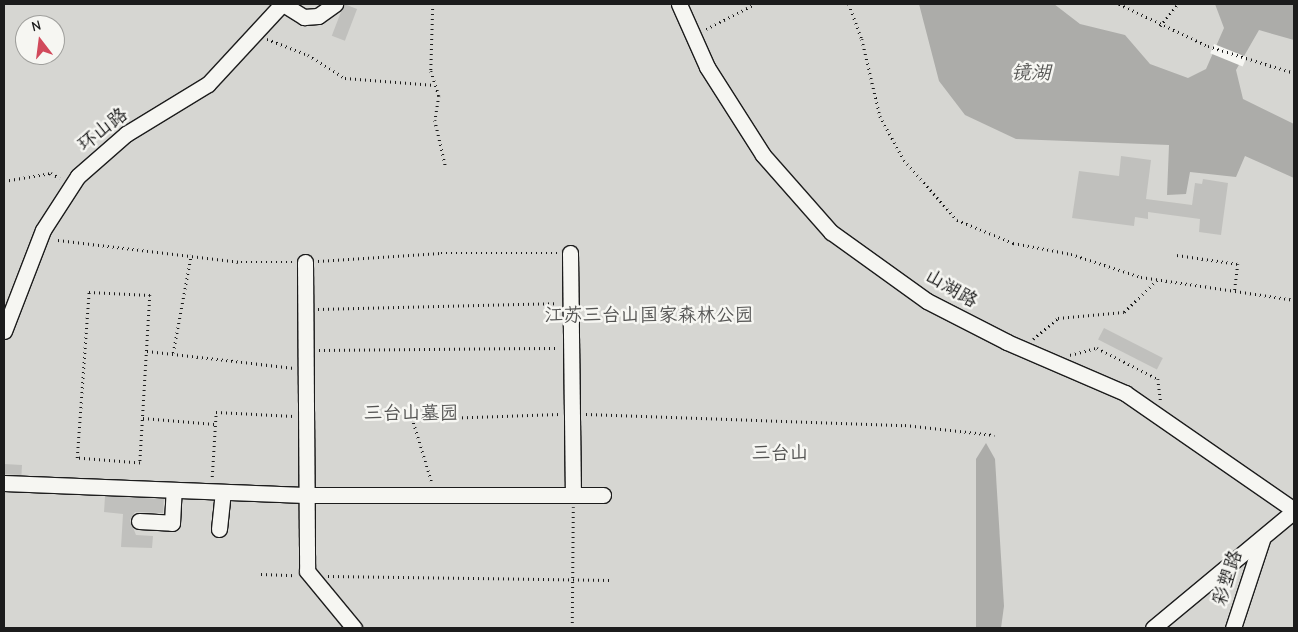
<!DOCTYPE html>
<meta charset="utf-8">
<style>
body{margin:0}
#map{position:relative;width:1298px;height:632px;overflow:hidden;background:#f6f6f2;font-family:"Comic Neue","LXGW WenKai TC",sans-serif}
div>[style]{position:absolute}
.green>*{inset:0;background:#d6d6d2}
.water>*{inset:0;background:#acaca9}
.pier>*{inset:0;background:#f6f6f2;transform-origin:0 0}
.building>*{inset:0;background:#c0c0bd;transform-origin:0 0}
.path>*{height:2.5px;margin-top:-1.25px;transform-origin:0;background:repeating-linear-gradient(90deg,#1c1c1c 0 1px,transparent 0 5px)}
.roads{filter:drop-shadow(1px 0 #1c1c1c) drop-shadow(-1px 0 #1c1c1c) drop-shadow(0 1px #1c1c1c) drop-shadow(0 -1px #1c1c1c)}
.minor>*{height:15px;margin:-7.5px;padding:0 7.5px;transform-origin:7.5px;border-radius:7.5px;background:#f6f6f2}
span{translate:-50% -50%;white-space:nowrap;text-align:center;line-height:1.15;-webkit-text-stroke:5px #f6f6f2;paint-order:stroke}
.street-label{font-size:19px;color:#1c1c1c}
.park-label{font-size:19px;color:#545453}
.water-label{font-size:20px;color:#565654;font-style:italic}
.frame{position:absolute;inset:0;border:5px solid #1c1c1c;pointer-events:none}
.north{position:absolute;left:15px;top:15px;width:50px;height:50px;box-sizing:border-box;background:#f6f6f2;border:1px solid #9f9f9c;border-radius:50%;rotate:345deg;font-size:14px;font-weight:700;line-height:20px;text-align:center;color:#1c1c1c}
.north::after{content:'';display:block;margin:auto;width:18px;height:22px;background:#d1495b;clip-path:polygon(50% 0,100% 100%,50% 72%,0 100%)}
</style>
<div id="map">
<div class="green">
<div style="clip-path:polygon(evenodd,4px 4px,1294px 4px,1294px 628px,4px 628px,4px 4px,25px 25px,55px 25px,55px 55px,25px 55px,25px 25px)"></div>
</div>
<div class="water">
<div style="clip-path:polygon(919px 4px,1054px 4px,1080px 24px,1125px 35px,1150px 64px,1188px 78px,1206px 69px,1224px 28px,1215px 4px,1294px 4px,1294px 40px,1259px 30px,1236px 70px,1243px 99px,1294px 124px,1294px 178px,1245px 156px,1236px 177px,1190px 172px,1186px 194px,1167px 195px,1169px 145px,1016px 139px,965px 115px,939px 81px)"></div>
<div style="clip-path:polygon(986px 443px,995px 459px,1004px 606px,1001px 628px,976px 628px,976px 459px)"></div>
</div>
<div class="pier">
<div style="left:1214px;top:44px;width:35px;height:10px;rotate:22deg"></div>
</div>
<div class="building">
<div style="left:344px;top:4px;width:14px;height:34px;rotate:21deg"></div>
<div style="clip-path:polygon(1121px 156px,1151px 160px,1146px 199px,1192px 205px,1195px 183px,1202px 184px,1203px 179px,1228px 183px,1221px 235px,1199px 232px,1200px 219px,1148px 212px,1148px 219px,1135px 217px,1134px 226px,1072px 218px,1079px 171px,1119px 176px)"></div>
<div style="left:1104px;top:328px;width:66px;height:13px;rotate:27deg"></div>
<div style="left:4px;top:464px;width:18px;height:10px;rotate:3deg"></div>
<div style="clip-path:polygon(105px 496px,164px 499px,163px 513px,135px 512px,130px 520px,136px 535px,153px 536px,152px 548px,121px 547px,123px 514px,104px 512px)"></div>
</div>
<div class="path">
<div style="left:433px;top:4px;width:67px;rotate:91.7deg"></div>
<div style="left:431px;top:71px;width:26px;rotate:72deg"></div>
<div style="left:439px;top:96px;width:24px;rotate:99deg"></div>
<div style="left:435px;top:120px;width:49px;rotate:77.1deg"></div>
<div style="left:849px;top:4px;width:37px;rotate:70deg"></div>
<div style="left:862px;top:39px;width:79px;rotate:76.8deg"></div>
<div style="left:880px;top:116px;width:50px;rotate:61.4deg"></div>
<div style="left:904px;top:160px;width:80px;rotate:48.5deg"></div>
<div style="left:957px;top:220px;width:61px;rotate:22.3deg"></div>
<div style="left:1013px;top:243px;width:59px;rotate:10.7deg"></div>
<div style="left:1071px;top:254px;width:74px;rotate:18.2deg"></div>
<div style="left:1141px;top:277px;width:155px;rotate:8.5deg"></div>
<div style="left:1119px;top:4px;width:98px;rotate:25.3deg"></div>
<div style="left:1208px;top:46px;width:90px;rotate:17.4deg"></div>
<div style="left:1160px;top:26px;width:28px;rotate:-51deg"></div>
<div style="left:706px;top:29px;width:55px;rotate:-27deg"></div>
<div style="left:267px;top:39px;width:44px;rotate:21.3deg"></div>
<div style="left:308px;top:55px;width:44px;rotate:31.9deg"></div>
<div style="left:345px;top:78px;width:90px;rotate:4.4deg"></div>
<div style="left:4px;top:181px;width:48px;rotate:-9.7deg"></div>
<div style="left:51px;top:173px;width:10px;rotate:29deg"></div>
<div style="left:58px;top:240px;width:184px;rotate:6.9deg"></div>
<div style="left:241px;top:262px;width:52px"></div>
<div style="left:1177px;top:255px;width:62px;rotate:8.4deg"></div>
<div style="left:1238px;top:264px;width:26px;rotate:97deg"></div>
<div style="left:318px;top:261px;width:123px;rotate:-3.7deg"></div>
<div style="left:441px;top:253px;width:116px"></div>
<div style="left:89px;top:292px;width:61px;rotate:2.8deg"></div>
<div style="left:150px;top:295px;width:168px;rotate:93.4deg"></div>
<div style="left:140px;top:463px;width:63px;rotate:-175.5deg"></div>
<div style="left:77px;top:458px;width:166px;rotate:-85.9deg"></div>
<div style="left:318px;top:309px;width:239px;rotate:-1.4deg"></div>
<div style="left:1033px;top:339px;width:33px;rotate:-40deg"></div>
<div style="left:1058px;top:318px;width:66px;rotate:-5.2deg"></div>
<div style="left:1124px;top:312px;width:47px;rotate:-44.1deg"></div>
<div style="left:319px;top:350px;width:239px;rotate:-0.5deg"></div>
<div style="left:147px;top:351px;width:148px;rotate:6.6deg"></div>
<div style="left:173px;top:353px;width:100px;rotate:-79.6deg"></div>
<div style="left:1070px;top:355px;width:28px;rotate:-15deg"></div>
<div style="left:1097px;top:348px;width:68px;rotate:26.9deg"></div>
<div style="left:1158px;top:379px;width:23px;rotate:83deg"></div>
<div style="left:586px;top:414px;width:319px;rotate:2deg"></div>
<div style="left:905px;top:425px;width:90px;rotate:6.4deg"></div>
<div style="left:143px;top:418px;width:72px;rotate:4.8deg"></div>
<div style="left:212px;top:477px;width:65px;rotate:-86.5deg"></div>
<div style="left:216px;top:412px;width:78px;rotate:2.9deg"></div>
<div style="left:431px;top:481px;width:65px;rotate:-107deg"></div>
<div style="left:412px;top:419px;width:148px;rotate:-1.9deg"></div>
<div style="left:261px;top:574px;width:34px;rotate:2deg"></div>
<div style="left:328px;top:576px;width:283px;rotate:0.8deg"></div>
<div style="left:572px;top:628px;width:121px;rotate:-89.5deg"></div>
</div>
<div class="roads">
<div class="minor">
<div style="left:283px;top:4px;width:25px;rotate:32deg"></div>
<div style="left:304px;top:17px;width:14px;rotate:-4deg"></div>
<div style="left:318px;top:16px;width:21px;rotate:-35deg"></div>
<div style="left:679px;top:4px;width:69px;rotate:66deg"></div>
<div style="left:707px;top:67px;width:104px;rotate:57.5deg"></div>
<div style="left:763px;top:155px;width:103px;rotate:48.6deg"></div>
<div style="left:831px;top:232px;width:118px;rotate:35.7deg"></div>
<div style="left:927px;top:301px;width:90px;rotate:27.1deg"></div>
<div style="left:1007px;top:342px;width:129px;rotate:23.4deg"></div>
<div style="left:1125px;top:393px;width:206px;rotate:34.7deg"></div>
<div style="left:570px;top:253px;width:242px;rotate:89.3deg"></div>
<div style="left:305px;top:262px;width:309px;rotate:89.6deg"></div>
<div style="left:307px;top:571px;width:74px;rotate:50.5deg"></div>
<div style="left:4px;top:331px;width:108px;rotate:-68.9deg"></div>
<div style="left:43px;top:230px;width:64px;rotate:-57.1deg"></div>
<div style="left:78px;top:176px;width:64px;rotate:-41.2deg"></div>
<div style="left:126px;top:134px;width:96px;rotate:-31.4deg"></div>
<div style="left:208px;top:84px;width:109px;rotate:-47.2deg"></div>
<div style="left:4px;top:483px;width:301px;rotate:2.3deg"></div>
<div style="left:305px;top:495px;width:298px"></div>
<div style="left:139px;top:521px;width:33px;rotate:3deg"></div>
<div style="left:172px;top:523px;width:33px;rotate:-87deg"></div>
<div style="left:219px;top:529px;width:37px;rotate:-84deg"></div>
<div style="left:1153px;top:628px;width:183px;rotate:-39.7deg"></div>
<div style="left:1233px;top:628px;width:93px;rotate:-71.8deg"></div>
</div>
</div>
<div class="street-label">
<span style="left:103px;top:130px;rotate:-38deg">环山路</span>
<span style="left:951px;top:289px;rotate:30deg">山湖路</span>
<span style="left:1228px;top:578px;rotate:-72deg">彩塑路</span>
</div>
<div class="park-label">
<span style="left:649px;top:316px">江苏三台山国家森林公园</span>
<span style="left:411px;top:414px">三台山墓园</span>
<span style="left:780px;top:454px">三台山</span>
</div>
<div class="water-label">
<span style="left:1031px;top:72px">镜湖</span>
</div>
<div class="frame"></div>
<div class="north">N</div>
</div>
